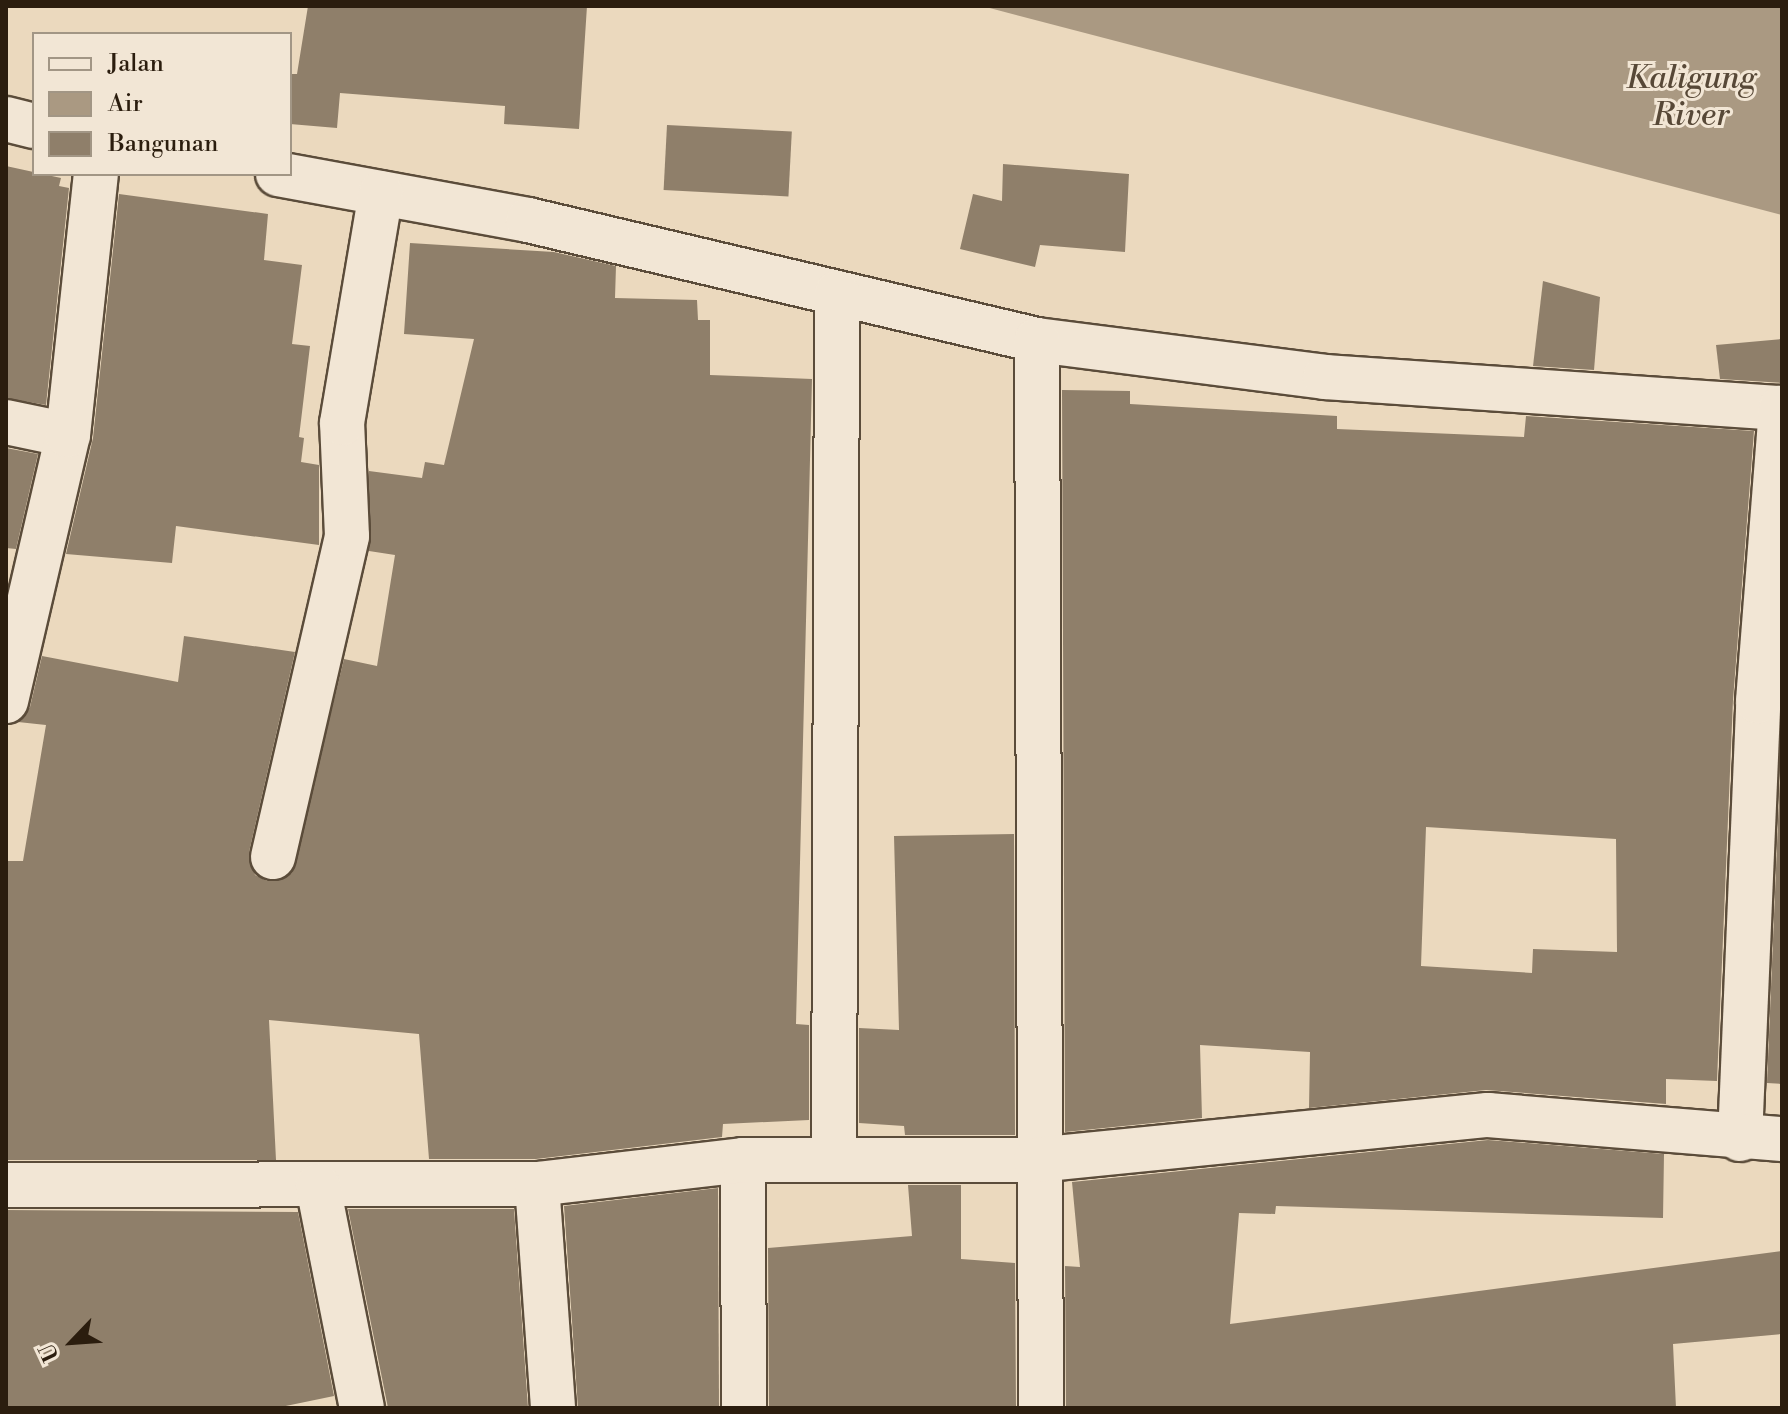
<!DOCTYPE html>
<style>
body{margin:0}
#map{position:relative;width:1788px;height:1414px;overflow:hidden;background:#ebd9be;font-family:"Libre Bodoni",serif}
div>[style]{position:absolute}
.water>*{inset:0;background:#aa9982}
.building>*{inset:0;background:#8f7f6a;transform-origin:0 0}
.roads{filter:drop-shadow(2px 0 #5b4c3a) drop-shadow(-2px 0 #5b4c3a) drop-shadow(0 2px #5b4c3a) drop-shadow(0 -2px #5b4c3a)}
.street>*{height:44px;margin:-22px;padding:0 22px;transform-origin:22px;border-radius:22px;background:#f2e6d5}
span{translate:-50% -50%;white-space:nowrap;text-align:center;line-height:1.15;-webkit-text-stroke:6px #f2e6d5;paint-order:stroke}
.water-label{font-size:32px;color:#574837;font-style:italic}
.frame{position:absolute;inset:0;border:8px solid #2b1d0e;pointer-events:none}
.legend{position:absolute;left:32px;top:32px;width:260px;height:144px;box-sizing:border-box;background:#f2e6d5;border:2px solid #a29685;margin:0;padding:10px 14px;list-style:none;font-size:24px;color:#2b1d0e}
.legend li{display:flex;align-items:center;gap:16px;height:40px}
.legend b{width:40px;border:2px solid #a29685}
.north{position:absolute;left:32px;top:1302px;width:80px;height:80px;-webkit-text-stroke:6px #f2e6d5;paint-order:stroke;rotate:245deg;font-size:22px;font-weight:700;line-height:32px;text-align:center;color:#2b1d0e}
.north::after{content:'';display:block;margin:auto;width:28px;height:36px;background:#2b1d0e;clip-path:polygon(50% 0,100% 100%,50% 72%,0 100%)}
</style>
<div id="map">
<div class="water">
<div style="clip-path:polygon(983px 6px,1782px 6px,1782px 215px,982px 6px)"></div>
</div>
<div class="building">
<div style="clip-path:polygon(308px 6px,587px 6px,579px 129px,504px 124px,505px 106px,340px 93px,337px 128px,290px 124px,290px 74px,297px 74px)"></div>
<div style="left:667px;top:125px;width:125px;height:65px;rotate:3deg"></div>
<div style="clip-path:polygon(1003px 164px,1129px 174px,1125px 252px,1040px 245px,1035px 267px,960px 249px,973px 194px,1002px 201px)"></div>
<div style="clip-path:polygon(6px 166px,61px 178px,59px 186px,69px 188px,46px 405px,6px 398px)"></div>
<div style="clip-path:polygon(119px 194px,268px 214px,264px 260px,302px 265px,292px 344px,310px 346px,299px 437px,304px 438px,301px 462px,319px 465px,319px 545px,176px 526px,172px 563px,66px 554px,93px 438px)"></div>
<div style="clip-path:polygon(410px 243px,554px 252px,616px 266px,615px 298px,697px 300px,698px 320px,710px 320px,710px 375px,812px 379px,796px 1024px,809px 1025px,809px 1120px,723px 1124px,722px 1137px,536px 1159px,429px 1159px,419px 1034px,269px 1020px,276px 1160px,6px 1160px,6px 861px,23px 861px,46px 725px,18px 722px,30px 707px,42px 656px,178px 682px,184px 636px,295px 652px,249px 852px,255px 875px,267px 881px,292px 873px,344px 659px,377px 666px,395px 555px,369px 551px,369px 471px,422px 478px,425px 462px,444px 465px,474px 339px,404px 334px)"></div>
<div style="clip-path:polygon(1543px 281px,1600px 297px,1594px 370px,1533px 366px)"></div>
<div style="clip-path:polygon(1782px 339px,1782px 383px,1720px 379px,1716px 345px)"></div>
<div style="clip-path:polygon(evenodd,1062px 390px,1130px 391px,1130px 404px,1337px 416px,1337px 429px,1524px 437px,1526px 416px,1754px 431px,1733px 700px,1717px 1081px,1666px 1079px,1666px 1104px,1486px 1090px,1309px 1108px,1310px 1052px,1200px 1045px,1202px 1118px,1065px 1132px,1062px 390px,1426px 827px,1616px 839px,1617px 952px,1533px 949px,1532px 973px,1421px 966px,1426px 827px)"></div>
<div style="clip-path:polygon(6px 448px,38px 454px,16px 549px,6px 548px)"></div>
<div style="clip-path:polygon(1782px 726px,1782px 1084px,1767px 1083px)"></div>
<div style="clip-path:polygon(1014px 834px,1015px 1135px,905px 1135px,904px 1126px,859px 1123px,859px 1028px,899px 1030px,894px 836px)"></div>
<div style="clip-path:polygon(1488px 1140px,1664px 1154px,1663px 1218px,1276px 1206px,1275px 1214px,1239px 1213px,1230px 1324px,1782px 1251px,1782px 1334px,1673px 1344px,1676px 1408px,1066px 1408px,1065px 1266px,1080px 1267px,1072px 1182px)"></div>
<div style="clip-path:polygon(908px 1185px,961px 1185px,961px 1259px,1015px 1263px,1016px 1408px,769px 1408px,768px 1248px,912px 1236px)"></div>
<div style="clip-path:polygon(718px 1188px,719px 1408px,578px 1408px,564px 1206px)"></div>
<div style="clip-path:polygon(348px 1209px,514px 1209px,528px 1408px,388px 1408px)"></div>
<div style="clip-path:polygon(6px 1210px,298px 1212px,334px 1396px,276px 1408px,6px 1408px)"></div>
</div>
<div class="roads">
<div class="street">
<div style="left:6px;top:119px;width:29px;rotate:14deg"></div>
<div style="left:278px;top:174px;width:254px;rotate:10.4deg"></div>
<div style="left:528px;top:220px;width:523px;rotate:13.27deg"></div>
<div style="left:1037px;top:340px;width:290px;rotate:7.3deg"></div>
<div style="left:1325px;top:377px;width:458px;rotate:3.9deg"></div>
<div style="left:1037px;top:340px;width:1068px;rotate:89.79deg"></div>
<div style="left:6px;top:422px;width:63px;rotate:11.8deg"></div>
<div style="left:6px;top:701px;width:273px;rotate:-76.9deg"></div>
<div style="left:68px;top:435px;width:262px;rotate:-83.9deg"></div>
<div style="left:273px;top:857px;width:329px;rotate:-77deg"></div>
<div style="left:347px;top:536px;width:113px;rotate:-92.5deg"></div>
<div style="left:342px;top:423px;width:233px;rotate:-80.4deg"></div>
<div style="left:1740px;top:1139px;width:438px;rotate:-87.6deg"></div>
<div style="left:1758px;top:701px;width:294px;rotate:-85.5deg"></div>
<div style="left:743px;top:1160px;width:248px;rotate:89.8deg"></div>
<div style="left:834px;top:1160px;width:867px;rotate:-89.8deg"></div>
<div style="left:537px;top:1184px;width:225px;rotate:85.9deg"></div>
<div style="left:6px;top:1185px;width:531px;rotate:-0.11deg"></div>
<div style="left:537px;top:1184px;width:207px;rotate:-6.6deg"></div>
<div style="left:743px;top:1160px;width:293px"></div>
<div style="left:1036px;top:1160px;width:454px;rotate:-5.7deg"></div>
<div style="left:1488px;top:1115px;width:295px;rotate:4.7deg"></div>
<div style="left:318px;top:1186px;width:226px;rotate:78.8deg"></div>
</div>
</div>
<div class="water-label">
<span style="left:1691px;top:97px">Kaligung<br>River</span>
</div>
<div class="frame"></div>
<ul class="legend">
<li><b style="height:10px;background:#f2e6d5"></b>Jalan</li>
<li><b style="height:22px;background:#aa9982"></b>Air</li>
<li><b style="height:22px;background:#8f7f6a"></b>Bangunan</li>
</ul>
<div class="north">U</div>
</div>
